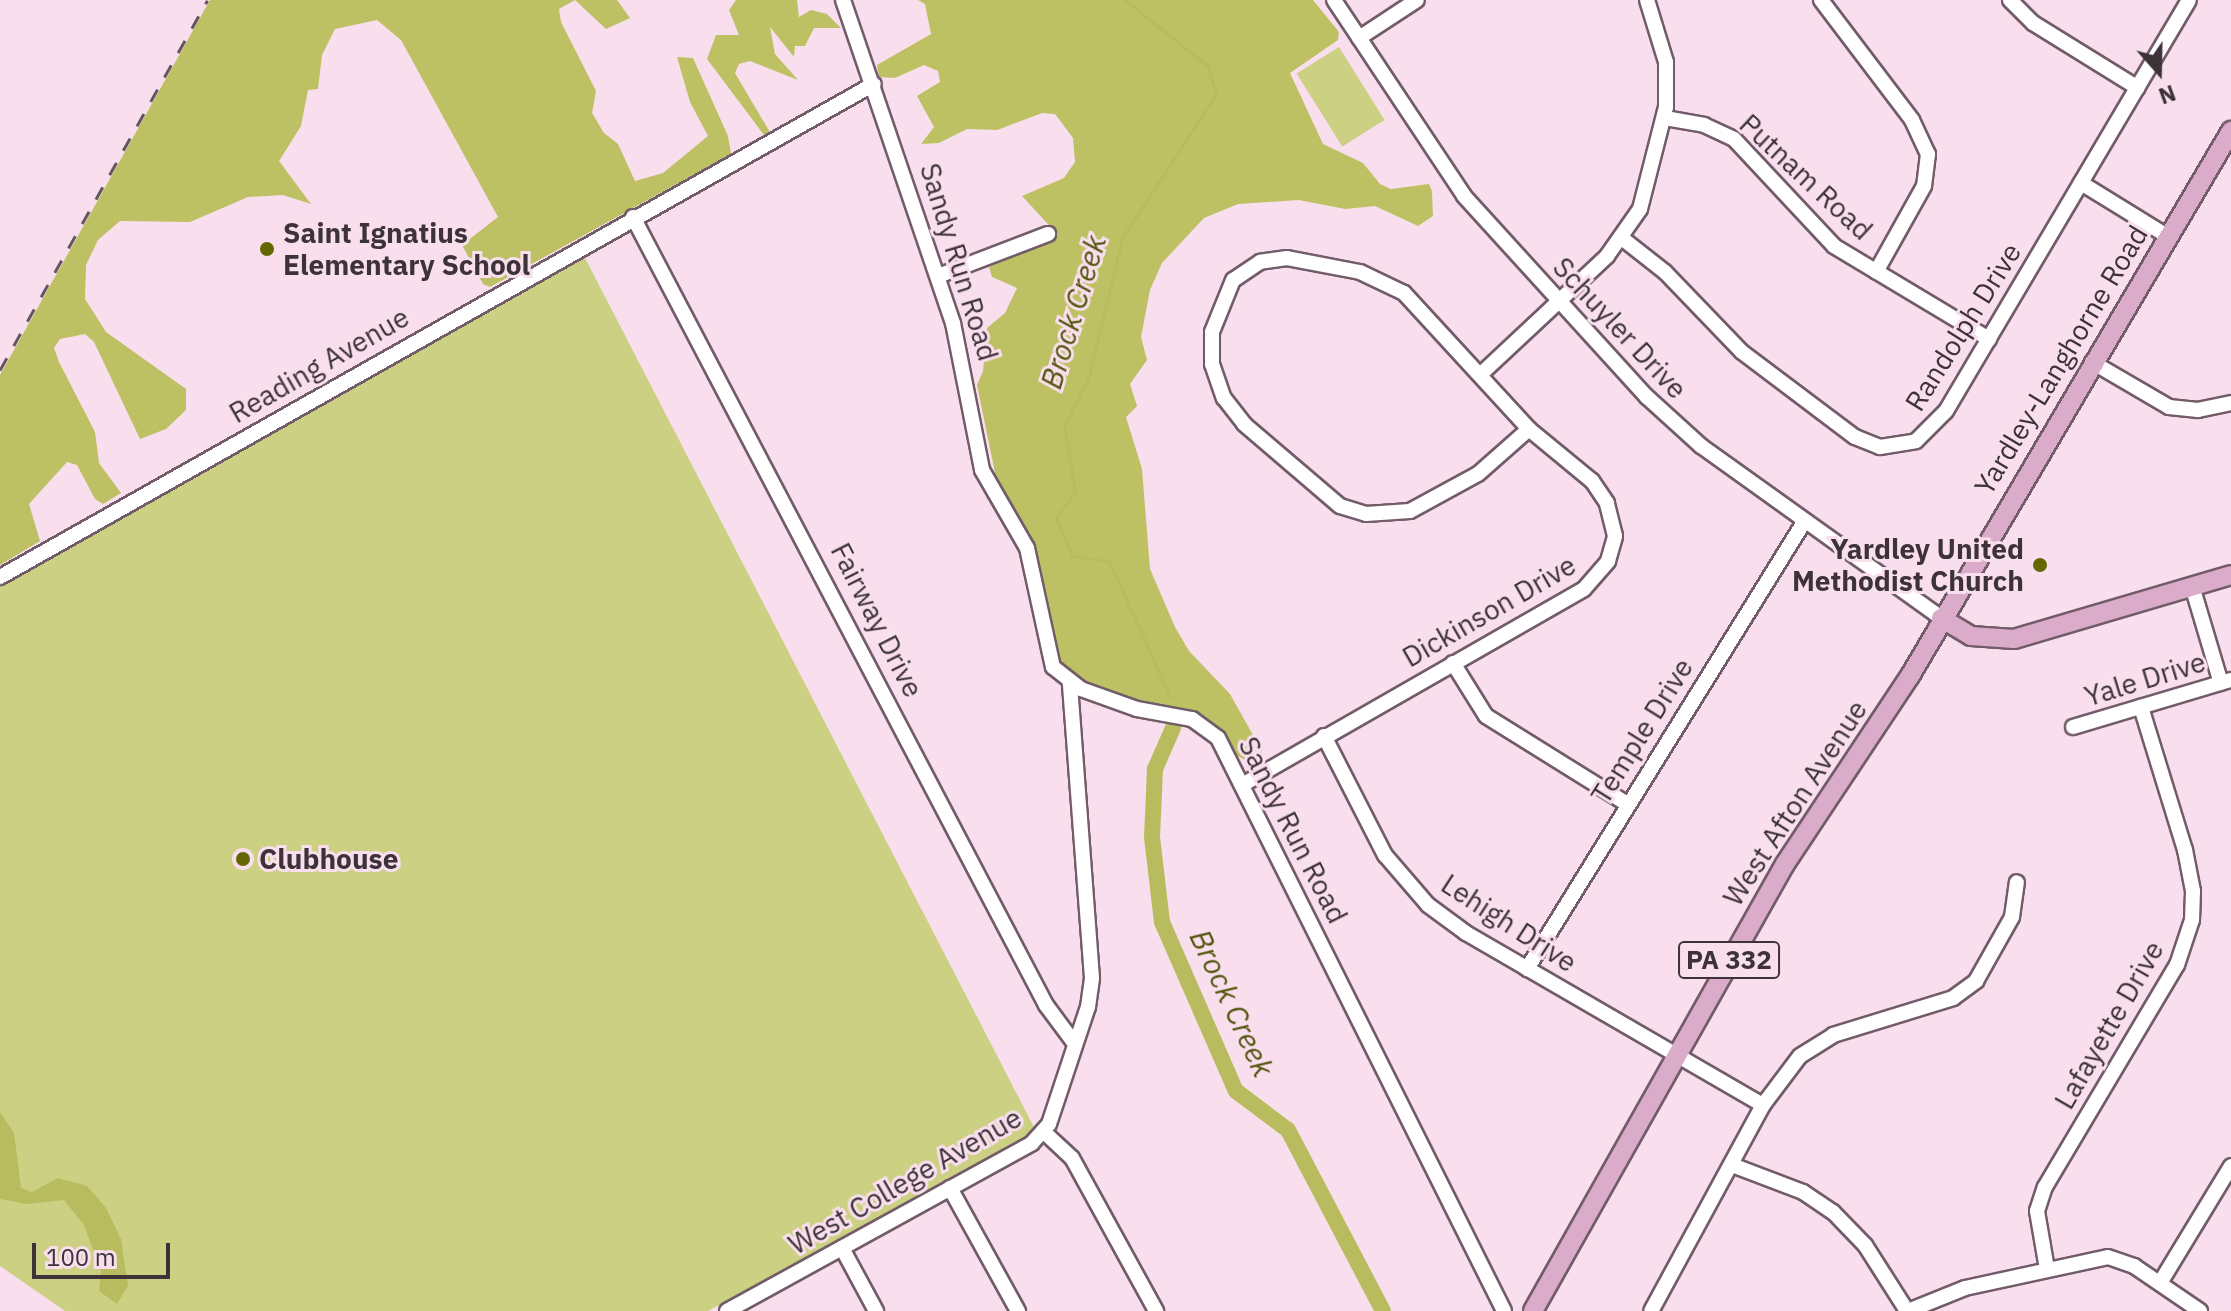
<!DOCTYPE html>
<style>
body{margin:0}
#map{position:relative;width:2231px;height:1311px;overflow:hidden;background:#f9dfee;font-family:"IBM Plex Sans",sans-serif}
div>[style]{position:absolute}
.green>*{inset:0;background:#ccd083;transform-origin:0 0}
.forest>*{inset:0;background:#bdc163}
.water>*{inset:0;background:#b8bc5f}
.stream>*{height:3px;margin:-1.5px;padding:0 1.5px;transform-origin:1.5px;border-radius:1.5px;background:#b8bc5f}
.river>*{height:16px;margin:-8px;padding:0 8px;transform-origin:8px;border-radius:8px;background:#b8bc5f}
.roads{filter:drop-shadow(2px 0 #725c69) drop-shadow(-2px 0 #725c69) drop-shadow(0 2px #725c69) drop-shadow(0 -2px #725c69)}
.minor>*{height:14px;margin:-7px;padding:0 7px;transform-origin:7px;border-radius:7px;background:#fff}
.major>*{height:18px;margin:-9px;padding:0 9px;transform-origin:9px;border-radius:9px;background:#daacca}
.rail>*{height:3px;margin-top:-1.5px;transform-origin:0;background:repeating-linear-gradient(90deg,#63565d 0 14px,transparent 0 28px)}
.dots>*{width:22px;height:22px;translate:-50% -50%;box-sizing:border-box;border:4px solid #f9dfee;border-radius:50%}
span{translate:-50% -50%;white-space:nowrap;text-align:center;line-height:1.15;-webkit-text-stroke:6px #f9dfee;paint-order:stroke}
.shield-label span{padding:2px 6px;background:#f9dfee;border:2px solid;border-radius:6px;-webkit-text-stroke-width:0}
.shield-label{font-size:26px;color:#3c3238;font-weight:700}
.street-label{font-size:28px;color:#3c3238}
.poi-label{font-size:28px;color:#3c3238;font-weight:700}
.left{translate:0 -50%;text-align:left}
.right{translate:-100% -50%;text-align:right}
.water-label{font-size:30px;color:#54560f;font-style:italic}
.north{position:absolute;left:2119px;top:32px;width:80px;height:80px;-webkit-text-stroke:6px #f9dfee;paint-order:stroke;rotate:160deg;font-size:22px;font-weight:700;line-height:32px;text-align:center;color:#3c3238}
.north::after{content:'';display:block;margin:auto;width:28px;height:36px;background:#3c3238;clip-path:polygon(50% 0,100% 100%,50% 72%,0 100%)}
.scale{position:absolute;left:32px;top:1243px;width:138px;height:36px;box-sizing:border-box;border:4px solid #3c3238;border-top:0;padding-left:10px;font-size:24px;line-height:28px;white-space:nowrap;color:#3c3238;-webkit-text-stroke:6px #f9dfee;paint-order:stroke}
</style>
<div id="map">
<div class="green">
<div style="left:1339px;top:47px;width:86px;height:50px;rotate:58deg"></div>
<div style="clip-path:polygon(584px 256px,1036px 1131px,708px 1311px,65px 1311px,0 1266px,0 584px)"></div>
</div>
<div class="forest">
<div style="clip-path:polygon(210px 0,617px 0,630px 18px,606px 29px,575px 0,559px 9px,561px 22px,596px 91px,592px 113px,604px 133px,618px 144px,635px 181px,663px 173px,708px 136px,690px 102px,677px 57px,693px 58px,728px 136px,731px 154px,490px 287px,483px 284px,462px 245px,498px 217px,401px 40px,377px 20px,335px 29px,322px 55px,318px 89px,308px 90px,301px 126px,279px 161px,311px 204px,283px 195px,248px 197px,190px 222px,120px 221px,98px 240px,86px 265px,85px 299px,106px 332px,186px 389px,186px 410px,166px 429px,140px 439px,94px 342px,85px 334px,60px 339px,54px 348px,59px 362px,95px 432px,99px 463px,121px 493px,103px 504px,95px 499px,77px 465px,67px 462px,29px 504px,40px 541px,0 565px,0 375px)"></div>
<div style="clip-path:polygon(736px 0,797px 0,799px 17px,811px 10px,827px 14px,841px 28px,814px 28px,805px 46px,795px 46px,794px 57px,770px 27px,775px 54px,798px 80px,750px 61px,739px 64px,735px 73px,771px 134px,764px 135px,707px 59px,716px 35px,739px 35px,729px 10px)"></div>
<div style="clip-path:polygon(918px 0,1313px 0,1339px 32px,1338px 40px,1290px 73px,1323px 144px,1363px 163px,1380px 184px,1391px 189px,1429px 184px,1432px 191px,1433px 216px,1418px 226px,1375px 206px,1345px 209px,1299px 200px,1238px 204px,1204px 218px,1162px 263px,1150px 290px,1141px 337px,1147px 360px,1130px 384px,1137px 406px,1126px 417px,1142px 469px,1150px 569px,1175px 627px,1189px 651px,1230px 694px,1262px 751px,1261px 758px,1249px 762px,1234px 754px,1219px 729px,1195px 712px,1130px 698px,1078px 679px,1058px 658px,1037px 552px,996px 478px,977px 385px,983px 371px,987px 328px,1005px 313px,1017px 288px,992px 277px,989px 267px,1058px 235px,1022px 196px,1064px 178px,1075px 162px,1073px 138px,1055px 114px,1042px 113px,997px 130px,967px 129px,939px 143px,921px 144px,934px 127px,917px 96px,940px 82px,938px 71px,924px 65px,895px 78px,879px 77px,877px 65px,931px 34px,925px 4px)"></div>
</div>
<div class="water">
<div style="clip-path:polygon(0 1112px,14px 1133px,21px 1188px,32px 1192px,58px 1178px,87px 1186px,106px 1208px,121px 1239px,128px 1286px,117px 1304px,99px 1291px,101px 1272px,84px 1225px,64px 1200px,27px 1204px,0 1199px)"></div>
</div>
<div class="stream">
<div style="left:1125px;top:0;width:106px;rotate:38.5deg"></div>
<div style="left:1208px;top:66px;width:29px;rotate:74deg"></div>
<div style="left:1216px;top:94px;width:172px;rotate:123.1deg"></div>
<div style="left:1122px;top:238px;width:143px;rotate:103.4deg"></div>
<div style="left:1089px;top:377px;width:55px;rotate:117deg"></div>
<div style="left:1064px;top:426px;width:67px;rotate:80.5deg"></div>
<div style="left:1075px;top:492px;width:31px;rotate:127deg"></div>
<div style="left:1056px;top:517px;width:42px;rotate:67.7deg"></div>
<div style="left:1072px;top:556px;width:37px;rotate:8deg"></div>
<div style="left:1109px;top:561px;width:149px;rotate:65.8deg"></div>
</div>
<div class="river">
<div style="left:1173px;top:728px;width:45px;rotate:113.7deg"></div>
<div style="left:1155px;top:769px;width:68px;rotate:92.5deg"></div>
<div style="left:1152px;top:837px;width:86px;rotate:83.3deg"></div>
<div style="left:1162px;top:922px;width:184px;rotate:66.4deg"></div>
<div style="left:1236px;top:1091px;width:65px;rotate:36.9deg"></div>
<div style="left:1288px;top:1130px;width:204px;rotate:62.3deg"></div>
</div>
<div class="roads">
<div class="minor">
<div style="left:843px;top:0;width:341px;rotate:71.2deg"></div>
<div style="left:953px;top:323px;width:150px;rotate:78.8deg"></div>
<div style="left:982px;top:470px;width:90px;rotate:60deg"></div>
<div style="left:1027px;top:548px;width:122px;rotate:77.7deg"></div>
<div style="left:1053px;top:667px;width:36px;rotate:38deg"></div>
<div style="left:1081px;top:689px;width:59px;rotate:19.7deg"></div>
<div style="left:1137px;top:709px;width:56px;rotate:10.3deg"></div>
<div style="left:1192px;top:719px;width:32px;rotate:36deg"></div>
<div style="left:1218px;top:738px;width:640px;rotate:63.47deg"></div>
<div style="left:1334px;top:0;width:235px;rotate:56.4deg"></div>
<div style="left:1464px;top:196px;width:272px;rotate:47.7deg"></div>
<div style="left:1647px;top:397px;width:73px;rotate:42.2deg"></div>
<div style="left:1701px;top:446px;width:295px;rotate:35.6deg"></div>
<div style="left:1821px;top:0;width:151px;rotate:52.8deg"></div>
<div style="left:1912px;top:120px;width:38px;rotate:65deg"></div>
<div style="left:1928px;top:154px;width:32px;rotate:97deg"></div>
<div style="left:1924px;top:186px;width:98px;rotate:119.2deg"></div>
<div style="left:2010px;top:0;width:33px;rotate:45deg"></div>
<div style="left:2033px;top:23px;width:123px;rotate:31.8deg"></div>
<div style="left:1359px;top:38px;width:69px;rotate:-33.2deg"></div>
<div style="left:1665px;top:118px;width:40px;rotate:10deg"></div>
<div style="left:1704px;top:125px;width:33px;rotate:25deg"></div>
<div style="left:1734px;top:139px;width:146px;rotate:46.9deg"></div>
<div style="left:1834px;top:246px;width:181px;rotate:31deg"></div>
<div style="left:2081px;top:183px;width:101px;rotate:31.6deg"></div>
<div style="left:633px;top:217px;width:890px;rotate:62.34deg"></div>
<div style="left:1046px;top:1005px;width:49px;rotate:53.4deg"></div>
<div style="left:1623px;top:239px;width:53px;rotate:38.2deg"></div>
<div style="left:1665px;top:272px;width:111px;rotate:46.1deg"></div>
<div style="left:1742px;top:352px;width:141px;rotate:37deg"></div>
<div style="left:1855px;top:437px;width:27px;rotate:22deg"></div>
<div style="left:1880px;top:447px;width:36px;rotate:-9deg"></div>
<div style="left:1916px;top:441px;width:42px;rotate:-45deg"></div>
<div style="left:1946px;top:411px;width:477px;rotate:-59.4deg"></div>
<div style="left:938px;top:276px;width:118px;rotate:-20.9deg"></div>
<div style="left:2092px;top:362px;width:89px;rotate:30.3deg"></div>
<div style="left:2169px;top:407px;width:29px;rotate:6deg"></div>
<div style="left:2198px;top:410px;width:34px;rotate:-12deg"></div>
<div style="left:1481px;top:374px;width:173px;rotate:-43.1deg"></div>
<div style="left:1607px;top:256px;width:57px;rotate:-54.9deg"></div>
<div style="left:1640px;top:209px;width:105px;rotate:-75.7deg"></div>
<div style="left:1666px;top:107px;width:45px;rotate:-90deg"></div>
<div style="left:1666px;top:62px;width:65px;rotate:-107deg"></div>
<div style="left:0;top:577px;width:1003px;rotate:-29.43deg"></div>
<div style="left:2192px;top:586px;width:101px;rotate:73.4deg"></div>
<div style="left:1453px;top:663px;width:62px;rotate:58.1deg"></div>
<div style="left:1486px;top:716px;width:165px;rotate:31.9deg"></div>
<div style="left:2073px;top:727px;width:165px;rotate:-16.6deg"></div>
<div style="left:1324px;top:736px;width:134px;rotate:62.9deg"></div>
<div style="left:1385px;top:855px;width:66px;rotate:49.3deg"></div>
<div style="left:1428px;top:905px;width:47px;rotate:36.4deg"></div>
<div style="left:1466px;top:933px;width:343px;rotate:30.1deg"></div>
<div style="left:1763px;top:1105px;width:234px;rotate:118.5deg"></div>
<div style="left:1242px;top:785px;width:394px;rotate:-29.8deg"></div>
<div style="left:1584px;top:589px;width:37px;rotate:-49deg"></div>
<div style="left:1608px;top:561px;width:26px;rotate:-74deg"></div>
<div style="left:1615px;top:536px;width:34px;rotate:-104deg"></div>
<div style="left:1607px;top:503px;width:27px;rotate:-124deg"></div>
<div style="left:1592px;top:481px;width:82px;rotate:-140.5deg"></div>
<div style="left:1529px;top:429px;width:185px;rotate:-132.6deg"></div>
<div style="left:1404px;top:293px;width:49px;rotate:-154.5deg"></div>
<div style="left:1360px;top:272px;width:74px;rotate:-169.1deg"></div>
<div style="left:1287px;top:258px;width:27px;rotate:172deg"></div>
<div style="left:1260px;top:262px;width:32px;rotate:146deg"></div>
<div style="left:1233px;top:280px;width:56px;rotate:112deg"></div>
<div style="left:1212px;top:332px;width:32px;rotate:90deg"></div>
<div style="left:1212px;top:364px;width:36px;rotate:71deg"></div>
<div style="left:1224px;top:398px;width:33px;rotate:52deg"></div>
<div style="left:1244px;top:424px;width:126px;rotate:40.5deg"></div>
<div style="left:1340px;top:506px;width:27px;rotate:17deg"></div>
<div style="left:1366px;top:514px;width:44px;rotate:-3.9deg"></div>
<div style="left:1410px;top:511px;width:77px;rotate:-28.6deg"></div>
<div style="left:1478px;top:474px;width:68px;rotate:-41.4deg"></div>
<div style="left:1527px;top:969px;width:526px;rotate:-58.21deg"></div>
<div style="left:1763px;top:1105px;width:61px;rotate:-52.9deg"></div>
<div style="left:1800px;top:1056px;width:39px;rotate:-32deg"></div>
<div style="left:1833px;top:1035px;width:126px;rotate:-17.1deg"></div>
<div style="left:1953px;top:998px;width:29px;rotate:-36deg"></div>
<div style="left:1976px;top:981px;width:73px;rotate:-60.6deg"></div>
<div style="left:2012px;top:917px;width:35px;rotate:-82deg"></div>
<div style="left:1044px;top:1132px;width:38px;rotate:43deg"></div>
<div style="left:1072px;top:1158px;width:175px;rotate:61.2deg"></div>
<div style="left:1732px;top:1165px;width:76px;rotate:20.8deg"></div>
<div style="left:1803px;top:1192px;width:36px;rotate:34deg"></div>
<div style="left:1833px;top:1212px;width:46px;rotate:45.9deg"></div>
<div style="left:1865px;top:1245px;width:78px;rotate:57.5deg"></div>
<div style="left:950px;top:1188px;width:141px;rotate:61.1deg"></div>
<div style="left:842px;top:1248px;width:72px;rotate:61.6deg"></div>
<div style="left:2047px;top:1269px;width:59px;rotate:-99.8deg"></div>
<div style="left:2037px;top:1211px;width:25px;rotate:-72deg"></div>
<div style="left:2045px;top:1187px;width:258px;rotate:-59.3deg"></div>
<div style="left:2177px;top:965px;width:47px;rotate:-71.6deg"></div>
<div style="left:2192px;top:920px;width:29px;rotate:-88deg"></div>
<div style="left:2193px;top:891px;width:42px;rotate:-101deg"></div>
<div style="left:2185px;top:850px;width:150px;rotate:-107.1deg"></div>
<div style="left:2160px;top:1283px;width:137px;rotate:-58.7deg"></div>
<div style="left:727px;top:1311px;width:348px;rotate:-28.8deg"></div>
<div style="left:1032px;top:1143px;width:25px;rotate:-48deg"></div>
<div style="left:1049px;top:1124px;width:123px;rotate:-71.6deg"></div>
<div style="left:1088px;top:1007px;width:29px;rotate:-82deg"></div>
<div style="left:1092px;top:978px;width:296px;rotate:-94.3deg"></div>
<div style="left:1908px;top:1311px;width:61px;rotate:-22deg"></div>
<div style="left:1965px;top:1288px;width:146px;rotate:-12.2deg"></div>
<div style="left:2108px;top:1257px;width:28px;rotate:19deg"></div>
<div style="left:2134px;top:1266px;width:80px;rotate:34.3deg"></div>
</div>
<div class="major">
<div style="left:1941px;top:618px;width:35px;rotate:31deg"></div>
<div style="left:1971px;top:636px;width:43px;rotate:4deg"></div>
<div style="left:2014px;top:639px;width:226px;rotate:-16.4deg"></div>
<div style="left:1533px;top:1311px;width:513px;rotate:-60.59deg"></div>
<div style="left:1785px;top:864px;width:226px;rotate:-56.4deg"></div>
<div style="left:1910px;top:676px;width:633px;rotate:-59.5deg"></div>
</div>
</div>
<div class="rail">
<div style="left:0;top:370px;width:424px;rotate:-60.7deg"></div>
</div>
<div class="dots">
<div style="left:267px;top:249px;background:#656703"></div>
<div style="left:2040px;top:565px;background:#656703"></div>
<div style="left:243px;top:859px;background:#656703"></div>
</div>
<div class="shield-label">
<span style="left:1729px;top:960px">PA 332</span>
</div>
<div class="street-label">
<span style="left:1806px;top:177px;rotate:43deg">Putnam Road</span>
<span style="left:959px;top:262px;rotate:73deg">Sandy Run Road</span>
<span style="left:1963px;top:327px;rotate:-58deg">Randolph Drive</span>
<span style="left:1620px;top:328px;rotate:47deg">Schuyler Drive</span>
<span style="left:2061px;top:360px;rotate:-59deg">Yardley-Langhorne Road</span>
<span style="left:319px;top:365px;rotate:-30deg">Reading Avenue</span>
<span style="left:1489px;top:611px;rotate:-30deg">Dickinson Drive</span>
<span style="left:877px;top:620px;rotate:63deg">Fairway Drive</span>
<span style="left:2145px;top:679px;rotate:-17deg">Yale Drive</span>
<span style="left:1642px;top:731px;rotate:-58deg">Temple Drive</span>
<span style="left:1795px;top:803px;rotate:-57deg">West Afton Avenue</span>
<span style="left:1293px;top:830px;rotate:63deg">Sandy Run Road</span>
<span style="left:1509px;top:923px;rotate:33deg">Lehigh Drive</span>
<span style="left:2109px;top:1025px;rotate:-60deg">Lafayette Drive</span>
<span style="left:905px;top:1181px;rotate:-30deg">West College Avenue</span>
</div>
<div class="poi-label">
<span class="left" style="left:283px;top:249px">Saint Ignatius<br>Elementary School</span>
<span class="right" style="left:2024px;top:565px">Yardley United<br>Methodist Church</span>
<span class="left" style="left:259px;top:859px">Clubhouse</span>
</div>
<div class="water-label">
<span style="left:1073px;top:312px;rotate:-73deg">Brock Creek</span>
<span style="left:1232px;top:1003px;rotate:65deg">Brock Creek</span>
</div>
<div class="north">N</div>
<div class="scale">100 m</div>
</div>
